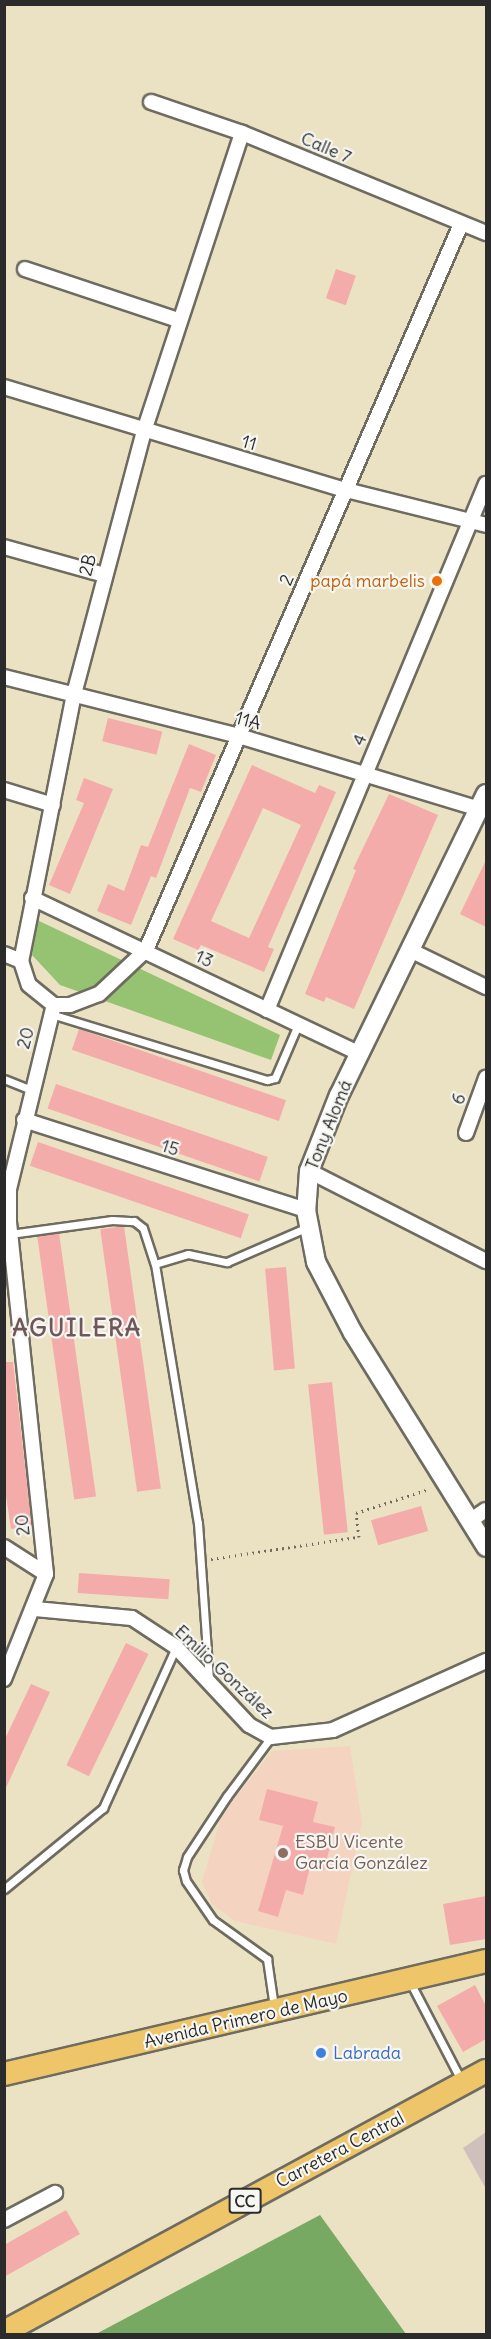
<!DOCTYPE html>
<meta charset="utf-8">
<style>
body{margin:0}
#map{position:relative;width:491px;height:2339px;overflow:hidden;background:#ebe2c3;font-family:Delius,sans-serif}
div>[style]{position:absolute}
.built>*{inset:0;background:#f4d3c0}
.industrial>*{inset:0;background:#d0c0bc}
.green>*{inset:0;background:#96c371}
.forest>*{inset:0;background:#78a963}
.building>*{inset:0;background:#f4acab;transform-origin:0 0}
.path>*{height:3px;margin-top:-1.5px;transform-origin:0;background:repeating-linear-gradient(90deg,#6e6b60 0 1.5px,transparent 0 6px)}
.roads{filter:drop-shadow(2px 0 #6e6b60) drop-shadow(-2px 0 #6e6b60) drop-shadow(0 2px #6e6b60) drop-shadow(0 -2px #6e6b60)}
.service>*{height:7px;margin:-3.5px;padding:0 3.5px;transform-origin:3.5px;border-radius:3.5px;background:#fff}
.minor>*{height:14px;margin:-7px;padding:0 7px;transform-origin:7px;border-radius:7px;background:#fff}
.tertiary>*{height:18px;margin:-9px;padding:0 9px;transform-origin:9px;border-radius:9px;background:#fff}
.primary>*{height:22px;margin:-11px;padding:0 11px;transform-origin:11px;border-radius:11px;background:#eec569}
.dots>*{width:16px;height:16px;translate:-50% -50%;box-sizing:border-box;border:3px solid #f6f6f2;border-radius:50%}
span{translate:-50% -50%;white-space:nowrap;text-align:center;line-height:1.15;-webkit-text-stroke:4.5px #f6f6f2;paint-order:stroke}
.shield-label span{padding:2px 4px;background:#f6f6f2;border:2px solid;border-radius:4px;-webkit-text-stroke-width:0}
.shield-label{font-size:16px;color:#2b2b2b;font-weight:700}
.street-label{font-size:18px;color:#2b2b2b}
.food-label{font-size:18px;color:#c56008}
.right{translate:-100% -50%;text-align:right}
.education-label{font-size:18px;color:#785e54}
.left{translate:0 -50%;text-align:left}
.shop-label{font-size:18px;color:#366cbe}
.district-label{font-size:24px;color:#715858;font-weight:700;letter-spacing:1.5px}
.frame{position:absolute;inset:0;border:6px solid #2b2b2b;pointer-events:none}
</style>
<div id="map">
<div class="built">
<div style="clip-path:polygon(350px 1746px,362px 1823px,336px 1944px,235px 1921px,212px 1904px,202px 1882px,222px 1815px,272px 1751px)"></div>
</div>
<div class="industrial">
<div style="clip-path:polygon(486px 2132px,486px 2189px,463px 2148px)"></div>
</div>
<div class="green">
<div style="clip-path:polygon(37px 920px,280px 1035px,271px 1060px,60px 985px,32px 955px)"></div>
</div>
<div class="forest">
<div style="clip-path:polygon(320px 2215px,406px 2334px,96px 2334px)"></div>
</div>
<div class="building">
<div style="left:336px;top:269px;width:21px;height:31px;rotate:19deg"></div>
<div style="left:108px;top:718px;width:56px;height:24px;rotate:14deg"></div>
<div style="clip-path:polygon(189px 744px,216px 755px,201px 792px,190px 788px,156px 878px,151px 876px,131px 925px,97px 911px,108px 884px,124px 891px,141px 845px,148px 847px)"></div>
<div style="clip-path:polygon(evenodd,252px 765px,315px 793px,319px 785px,336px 792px,268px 947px,274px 949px,264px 972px,201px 945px,198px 950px,173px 939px,252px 765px,263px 808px,301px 825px,249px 938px,211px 921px,263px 808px)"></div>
<div style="clip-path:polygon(84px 778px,113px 789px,70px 894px,49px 885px,84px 803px,76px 800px)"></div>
<div style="clip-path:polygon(389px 794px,438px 815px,354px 1009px,326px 997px,324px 1002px,305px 994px,356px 870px,353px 869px)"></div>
<div style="clip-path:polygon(486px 860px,486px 927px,460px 914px)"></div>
<div style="left:79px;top:1029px;width:219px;height:22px;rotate:19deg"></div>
<div style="left:56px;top:1084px;width:224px;height:26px;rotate:19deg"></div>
<div style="left:38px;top:1142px;width:223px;height:25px;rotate:19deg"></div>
<div style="left:124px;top:1226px;width:265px;height:24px;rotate:82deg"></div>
<div style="left:59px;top:1233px;width:266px;height:22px;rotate:82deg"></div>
<div style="left:286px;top:1267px;width:102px;height:21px;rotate:85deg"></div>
<div style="clip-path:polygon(4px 1362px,13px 1362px,32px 1526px,11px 1529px,4px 1483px)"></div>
<div style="left:332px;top:1382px;width:151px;height:24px;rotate:84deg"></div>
<div style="left:421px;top:1506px;width:26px;height:52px;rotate:74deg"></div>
<div style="left:79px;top:1573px;width:91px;height:20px;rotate:4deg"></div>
<div style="left:126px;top:1643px;width:25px;height:136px;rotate:26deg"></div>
<div style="clip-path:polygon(31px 1684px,50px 1692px,4px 1792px,4px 1741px)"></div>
<div style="clip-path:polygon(267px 1789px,318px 1802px,313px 1822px,335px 1827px,324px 1870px,310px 1867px,303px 1895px,286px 1890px,278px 1917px,258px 1911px,283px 1826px,259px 1820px)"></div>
<div style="clip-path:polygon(486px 1896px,486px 1939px,450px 1945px,443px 1904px)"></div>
<div style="clip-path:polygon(475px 1985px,486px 2006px,486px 2039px,463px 2052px,437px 2006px)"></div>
<div style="clip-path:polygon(66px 2210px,80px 2234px,4px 2277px,4px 2245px)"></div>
</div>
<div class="path">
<div style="left:211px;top:1559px;width:150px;rotate:-8.5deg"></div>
<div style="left:359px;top:1537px;width:24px;rotate:-97deg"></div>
<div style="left:356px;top:1513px;width:77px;rotate:-18.2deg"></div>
</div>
<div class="roads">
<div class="service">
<div style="left:51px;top:1014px;width:226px;rotate:17deg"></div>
<div style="left:267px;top:1080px;width:8px;rotate:-14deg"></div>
<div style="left:275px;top:1078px;width:56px;rotate:-66.7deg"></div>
<div style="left:4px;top:1079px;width:29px;rotate:22deg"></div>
<div style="left:10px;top:1234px;width:103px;rotate:-7.8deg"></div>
<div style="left:112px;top:1220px;width:22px;rotate:3deg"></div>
<div style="left:134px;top:1221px;width:11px;rotate:38deg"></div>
<div style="left:143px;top:1228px;width:38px;rotate:72deg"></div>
<div style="left:155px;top:1264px;width:263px;rotate:80.6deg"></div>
<div style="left:198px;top:1523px;width:157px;rotate:86deg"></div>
<div style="left:155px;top:1264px;width:34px;rotate:-17deg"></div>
<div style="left:188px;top:1254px;width:40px;rotate:12deg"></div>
<div style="left:227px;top:1262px;width:88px;rotate:-23.4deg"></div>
<div style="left:271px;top:1737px;width:74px;rotate:126.7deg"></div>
<div style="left:227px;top:1796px;width:73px;rotate:123.3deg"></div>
<div style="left:187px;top:1857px;width:14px;rotate:107deg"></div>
<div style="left:183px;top:1870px;width:11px;rotate:75deg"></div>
<div style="left:186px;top:1881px;width:47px;rotate:55.3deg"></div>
<div style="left:213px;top:1920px;width:67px;rotate:35.8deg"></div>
<div style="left:267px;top:1959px;width:49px;rotate:81.7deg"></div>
<div style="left:4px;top:1889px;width:128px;rotate:-39.3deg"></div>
<div style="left:103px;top:1808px;width:177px;rotate:-65.6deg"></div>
<div style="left:410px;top:1982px;width:113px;rotate:62.5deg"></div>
</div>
<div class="minor">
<div style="left:151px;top:102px;width:96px;rotate:18.8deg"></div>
<div style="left:242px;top:133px;width:264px;rotate:22.3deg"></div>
<div style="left:242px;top:133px;width:314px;rotate:108.2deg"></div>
<div style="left:144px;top:431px;width:272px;rotate:104.9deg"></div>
<div style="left:74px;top:694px;width:272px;rotate:101.2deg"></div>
<div style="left:21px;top:961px;width:25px;rotate:72deg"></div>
<div style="left:29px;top:985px;width:32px;rotate:39deg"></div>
<div style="left:54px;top:1005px;width:16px"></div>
<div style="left:70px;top:1005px;width:31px;rotate:-21deg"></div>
<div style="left:99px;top:994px;width:64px;rotate:-43.1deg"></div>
<div style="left:146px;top:950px;width:791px;rotate:-66.54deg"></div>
<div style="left:25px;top:269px;width:161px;rotate:18.4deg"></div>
<div style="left:4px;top:387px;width:357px;rotate:16.8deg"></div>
<div style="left:346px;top:490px;width:144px;rotate:14deg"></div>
<div style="left:4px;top:547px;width:104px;rotate:15.6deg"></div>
<div style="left:4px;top:677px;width:242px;rotate:14.1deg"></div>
<div style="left:239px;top:736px;width:252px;rotate:16.9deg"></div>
<div style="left:4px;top:790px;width:51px;rotate:17deg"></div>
<div style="left:32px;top:898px;width:363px;rotate:25.4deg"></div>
<div style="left:410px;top:950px;width:85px;rotate:26deg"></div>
<div style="left:4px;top:954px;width:18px;rotate:22deg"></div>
<div style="left:267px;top:1010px;width:570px;rotate:-67.4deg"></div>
<div style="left:24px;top:1120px;width:296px;rotate:17.7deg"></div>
<div style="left:466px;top:1133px;width:59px;rotate:-70deg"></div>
<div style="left:309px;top:1171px;width:199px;rotate:27deg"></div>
<div style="left:470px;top:1521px;width:19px;rotate:-35deg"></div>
<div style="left:4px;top:1547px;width:50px;rotate:32.7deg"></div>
<div style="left:35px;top:1609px;width:97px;rotate:5.3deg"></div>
<div style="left:132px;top:1618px;width:53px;rotate:33.4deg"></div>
<div style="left:176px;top:1647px;width:107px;rotate:46.9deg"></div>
<div style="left:249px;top:1725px;width:25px;rotate:29deg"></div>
<div style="left:271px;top:1737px;width:62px;rotate:-6.4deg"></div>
<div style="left:333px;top:1730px;width:168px;rotate:-24.3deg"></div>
<div style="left:4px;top:1679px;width:113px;rotate:-68.2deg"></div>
<div style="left:46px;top:1574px;width:353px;rotate:-96deg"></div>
<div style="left:9px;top:1223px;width:34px;rotate:-90deg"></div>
<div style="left:9px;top:1189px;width:189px;rotate:-76.3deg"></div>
<div style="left:4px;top:2220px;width:58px;rotate:-27.9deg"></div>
</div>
<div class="tertiary">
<div style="left:486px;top:794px;width:335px;rotate:116deg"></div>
<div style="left:339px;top:1095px;width:82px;rotate:111.5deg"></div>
<div style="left:309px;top:1171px;width:39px;rotate:94deg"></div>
<div style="left:306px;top:1210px;width:53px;rotate:79.1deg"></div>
<div style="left:316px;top:1262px;width:80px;rotate:62.5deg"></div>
<div style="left:353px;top:1333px;width:252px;rotate:58.1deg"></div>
</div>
<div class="primary">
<div style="left:4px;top:2074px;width:495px;rotate:-13.2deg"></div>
<div style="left:4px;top:2332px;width:548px;rotate:-28.44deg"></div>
</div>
</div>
<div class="dots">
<div style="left:437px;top:581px;background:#e8710a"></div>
<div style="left:283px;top:1853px;background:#8d6e63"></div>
<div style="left:321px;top:2053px;background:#3f7fe0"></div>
</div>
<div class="shield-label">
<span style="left:245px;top:2201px">CC</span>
</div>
<div class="street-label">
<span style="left:326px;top:148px;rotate:23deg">Calle 7</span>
<span style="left:249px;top:443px;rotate:16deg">11</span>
<span style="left:88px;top:565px;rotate:-75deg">2B</span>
<span style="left:287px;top:580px;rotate:-67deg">2</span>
<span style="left:248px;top:721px;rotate:15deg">11A</span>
<span style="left:360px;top:740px;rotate:-67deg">4</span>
<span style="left:204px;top:959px;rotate:26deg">13</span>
<span style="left:26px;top:1038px;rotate:-75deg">20</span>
<span style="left:459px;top:1099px;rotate:-69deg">6</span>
<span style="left:329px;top:1125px;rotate:-68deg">Tony Alomá</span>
<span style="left:170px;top:1148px;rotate:18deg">15</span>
<span style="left:23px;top:1525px;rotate:-96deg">20</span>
<span style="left:224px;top:1672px;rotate:43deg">Emilio González</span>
<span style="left:246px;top:2019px;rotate:-13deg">Avenida Primero de Mayo</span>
<span style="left:340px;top:2150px;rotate:-28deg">Carretera Central</span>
</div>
<div class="food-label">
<span class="right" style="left:425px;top:581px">papá marbelis</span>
</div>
<div class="education-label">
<span class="left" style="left:295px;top:1853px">ESBU Vicente<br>García González</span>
</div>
<div class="shop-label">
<span class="left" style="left:333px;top:2053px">Labrada</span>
</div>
<div class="district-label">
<span style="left:77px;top:1328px">AGUILERA</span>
</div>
<div class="frame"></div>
</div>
